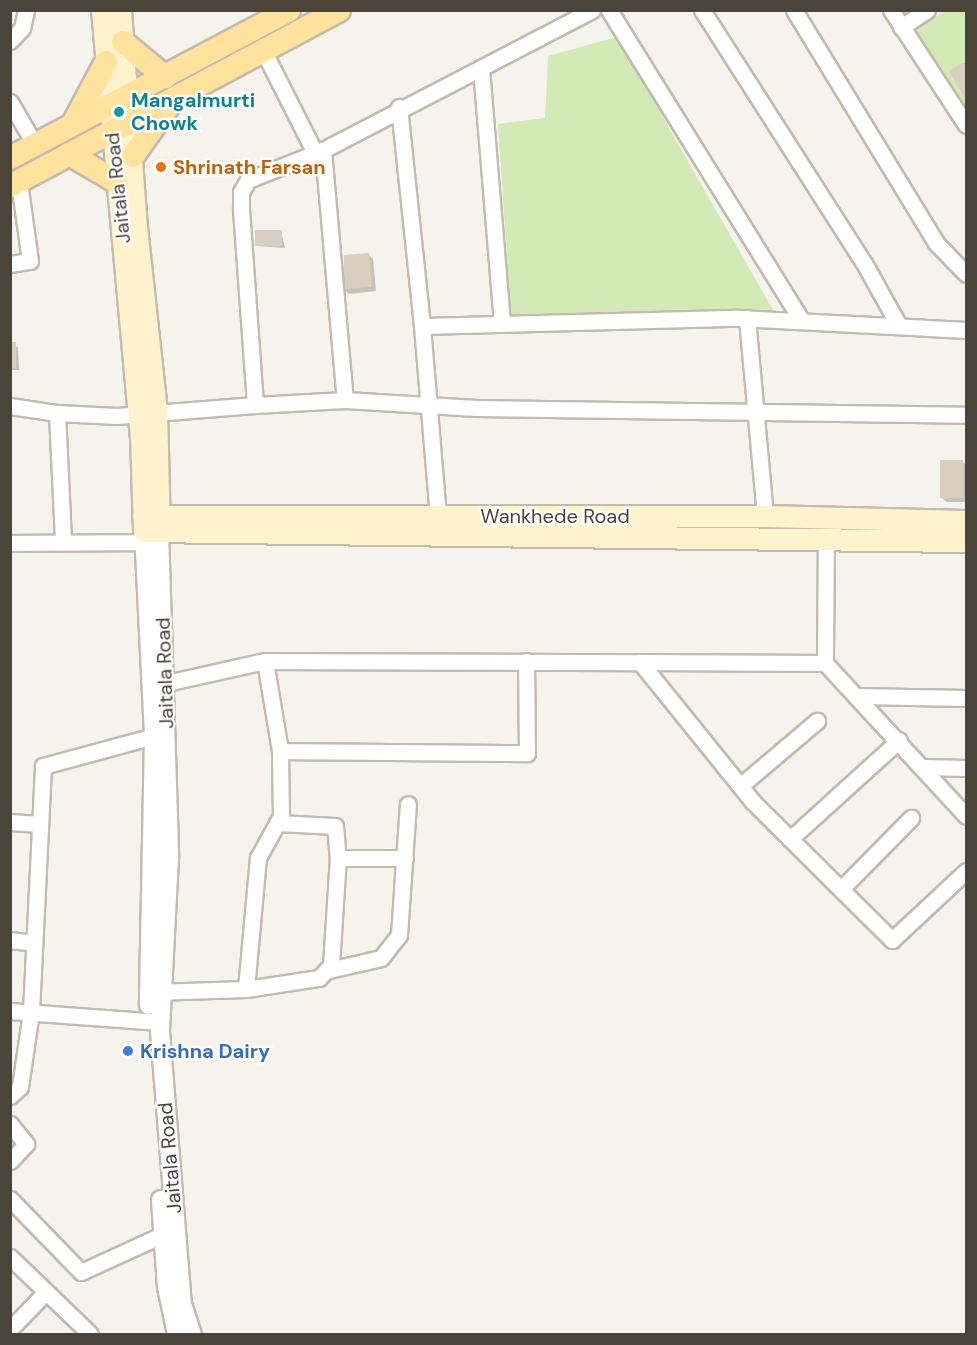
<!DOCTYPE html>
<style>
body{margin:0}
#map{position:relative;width:977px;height:1345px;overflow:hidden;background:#f6f3ec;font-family:"DM Sans",sans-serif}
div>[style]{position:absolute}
.green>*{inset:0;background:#d2eab5}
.shadow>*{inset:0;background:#0003}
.building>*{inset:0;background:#d8cfc1;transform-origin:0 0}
.roads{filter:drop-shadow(2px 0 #c2bbae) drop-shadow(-2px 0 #c2bbae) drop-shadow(0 2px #c2bbae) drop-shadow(0 -2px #c2bbae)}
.minor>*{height:15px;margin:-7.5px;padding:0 7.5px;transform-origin:7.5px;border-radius:7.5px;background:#fff}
.tertiary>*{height:18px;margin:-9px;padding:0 9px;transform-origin:9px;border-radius:9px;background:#fff}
.secondary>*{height:21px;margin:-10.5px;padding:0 10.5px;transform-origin:10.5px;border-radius:10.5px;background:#fff3cd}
.primary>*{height:22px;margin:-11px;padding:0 11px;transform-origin:11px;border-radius:11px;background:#ffe39c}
.dots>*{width:16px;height:16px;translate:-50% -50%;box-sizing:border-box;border:3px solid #fff;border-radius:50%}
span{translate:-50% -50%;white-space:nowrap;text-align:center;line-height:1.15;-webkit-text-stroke:4.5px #fff;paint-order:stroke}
.culture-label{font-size:20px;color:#0d838f;font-weight:700}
.left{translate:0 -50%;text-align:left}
.food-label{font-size:20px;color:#c56008;font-weight:700}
.street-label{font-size:20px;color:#4b4439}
.shop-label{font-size:20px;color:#366cbe;font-weight:700}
.frame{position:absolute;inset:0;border:12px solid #4b4439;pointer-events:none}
</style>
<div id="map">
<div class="green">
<div style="clip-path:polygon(945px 11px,966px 11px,966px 123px,912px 32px)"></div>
<div style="clip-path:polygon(617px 37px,777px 317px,511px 315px,498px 124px,545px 118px,548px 56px)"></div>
</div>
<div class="shadow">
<div style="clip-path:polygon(966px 62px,966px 97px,951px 72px)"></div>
<div style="clip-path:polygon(281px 231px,285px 248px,257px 246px)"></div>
<div style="clip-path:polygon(368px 254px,373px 259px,376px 291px,349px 294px,344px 289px)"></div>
<div style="clip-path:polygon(10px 344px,18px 347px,19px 370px,10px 370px)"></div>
<div style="clip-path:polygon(962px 461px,966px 465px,966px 502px,947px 502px,942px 498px)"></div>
</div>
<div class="building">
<div style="clip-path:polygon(962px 63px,966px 64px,966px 100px,949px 71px)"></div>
<div style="left:255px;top:230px;width:27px;height:16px"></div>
<div style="clip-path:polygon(369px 253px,372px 287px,343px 289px,344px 255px)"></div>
<div style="left:10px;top:342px;width:6px;height:26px"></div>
<div style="left:940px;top:460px;width:23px;height:38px"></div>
</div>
<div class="roads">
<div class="minor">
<div style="left:592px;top:10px;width:303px;rotate:152.5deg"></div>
<div style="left:323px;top:150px;width:81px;rotate:158.2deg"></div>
<div style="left:248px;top:180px;width:14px;rotate:120deg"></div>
<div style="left:241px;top:192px;width:17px;rotate:90deg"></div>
<div style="left:241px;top:209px;width:196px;rotate:85.9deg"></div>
<div style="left:255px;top:405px;width:90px;rotate:-3.2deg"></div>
<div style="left:345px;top:400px;width:131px;rotate:3.5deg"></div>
<div style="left:476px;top:408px;width:490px;rotate:0.8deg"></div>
<div style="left:609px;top:10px;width:366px;rotate:58.2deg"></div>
<div style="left:702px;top:10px;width:300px;rotate:57.4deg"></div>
<div style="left:864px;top:263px;width:70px;rotate:60.9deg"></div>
<div style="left:794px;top:10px;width:273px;rotate:58.6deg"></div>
<div style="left:936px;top:243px;width:43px;rotate:45.9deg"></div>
<div style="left:891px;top:10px;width:137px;rotate:56.9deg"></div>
<div style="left:901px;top:27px;width:31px;rotate:-33deg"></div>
<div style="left:10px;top:41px;width:18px;rotate:-47deg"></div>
<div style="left:22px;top:28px;width:18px;rotate:-77deg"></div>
<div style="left:263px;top:50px;width:115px;rotate:63.2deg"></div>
<div style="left:481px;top:68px;width:255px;rotate:85.3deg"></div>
<div style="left:10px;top:102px;width:50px;rotate:59.8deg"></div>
<div style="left:399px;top:107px;width:220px;rotate:84deg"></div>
<div style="left:422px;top:326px;width:316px;rotate:-1.5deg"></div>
<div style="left:738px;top:318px;width:228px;rotate:3deg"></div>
<div style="left:323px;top:150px;width:251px;rotate:85deg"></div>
<div style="left:10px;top:264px;width:20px;rotate:-9deg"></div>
<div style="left:30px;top:261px;width:80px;rotate:-97.9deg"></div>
<div style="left:747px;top:318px;width:199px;rotate:84.8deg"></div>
<div style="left:422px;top:326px;width:190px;rotate:85.2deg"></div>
<div style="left:10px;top:406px;width:48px;rotate:8.5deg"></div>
<div style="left:57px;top:413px;width:60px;rotate:2.9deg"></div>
<div style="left:117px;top:416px;width:138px;rotate:-4.6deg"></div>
<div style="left:57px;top:413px;width:129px;rotate:87.3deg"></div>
<div style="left:826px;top:539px;width:124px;rotate:90.5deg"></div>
<div style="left:825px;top:663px;width:208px;rotate:47.3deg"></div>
<div style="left:10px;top:543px;width:144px;rotate:-0.4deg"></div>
<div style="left:265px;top:661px;width:91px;rotate:80.5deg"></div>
<div style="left:280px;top:751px;width:247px;rotate:0.5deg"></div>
<div style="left:527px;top:753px;width:92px;rotate:-90.6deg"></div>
<div style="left:825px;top:663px;width:185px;rotate:-179.7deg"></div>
<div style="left:640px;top:662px;width:180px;rotate:51.1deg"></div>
<div style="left:753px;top:802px;width:196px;rotate:44.8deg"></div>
<div style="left:892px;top:940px;width:101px;rotate:-43deg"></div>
<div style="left:153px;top:686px;width:115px;rotate:-12.6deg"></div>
<div style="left:265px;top:661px;width:375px;rotate:0.2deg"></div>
<div style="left:856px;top:696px;width:110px;rotate:1deg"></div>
<div style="left:924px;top:767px;width:42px;rotate:1.4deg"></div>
<div style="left:740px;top:786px;width:101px;rotate:-40.2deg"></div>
<div style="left:10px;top:822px;width:29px;rotate:4deg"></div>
<div style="left:278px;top:823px;width:57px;rotate:3deg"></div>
<div style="left:335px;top:826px;width:32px;rotate:85deg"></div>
<div style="left:790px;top:839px;width:147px;rotate:-42.2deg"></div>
<div style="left:841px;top:889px;width:100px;rotate:-45.4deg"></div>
<div style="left:10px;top:940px;width:24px;rotate:7deg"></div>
<div style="left:329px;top:970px;width:53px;rotate:-13deg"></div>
<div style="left:381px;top:958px;width:29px;rotate:-52deg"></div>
<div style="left:399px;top:935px;width:131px;rotate:-86.1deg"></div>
<div style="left:246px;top:989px;width:132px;rotate:-84.8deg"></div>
<div style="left:258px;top:858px;width:48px;rotate:-61.3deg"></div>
<div style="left:281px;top:816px;width:65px;rotate:-90.9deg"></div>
<div style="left:152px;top:992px;width:94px;rotate:-1.8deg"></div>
<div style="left:246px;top:989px;width:74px;rotate:-8.6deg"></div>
<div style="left:319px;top:978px;width:18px;rotate:-47deg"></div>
<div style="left:331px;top:965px;width:107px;rotate:-86.3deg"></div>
<div style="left:338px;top:858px;width:67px"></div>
<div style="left:10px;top:1011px;width:150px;rotate:4.2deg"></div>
<div style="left:10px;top:1096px;width:13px;rotate:-42deg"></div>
<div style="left:20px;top:1087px;width:76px;rotate:-81.7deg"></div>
<div style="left:31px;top:1012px;width:246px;rotate:-87.2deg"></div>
<div style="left:43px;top:766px;width:115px;rotate:-15.1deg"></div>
<div style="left:10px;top:1124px;width:26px;rotate:51deg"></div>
<div style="left:26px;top:1144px;width:23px;rotate:133deg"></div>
<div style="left:10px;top:1199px;width:102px;rotate:45.8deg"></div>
<div style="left:81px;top:1272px;width:91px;rotate:-24.6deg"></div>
<div style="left:10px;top:1257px;width:111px;rotate:43.9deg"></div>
<div style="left:13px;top:1326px;width:47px;rotate:-45.9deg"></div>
</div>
<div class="tertiary">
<div style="left:144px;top:531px;width:205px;rotate:87.2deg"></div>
<div style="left:154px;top:736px;width:269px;rotate:91.1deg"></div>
<div style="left:159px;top:531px;width:327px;rotate:88.2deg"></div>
<div style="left:169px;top:858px;width:174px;rotate:93deg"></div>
<div style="left:160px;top:1032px;width:273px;rotate:85.4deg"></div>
<div style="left:182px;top:1304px;width:32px;rotate:72deg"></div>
<div style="left:161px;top:1200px;width:87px;rotate:86.1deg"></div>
<div style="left:167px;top:1287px;width:48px;rotate:78deg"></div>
</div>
<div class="secondary">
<div style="left:102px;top:10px;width:427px;rotate:84.8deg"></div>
<div style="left:141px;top:435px;width:96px;rotate:88.2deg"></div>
<div style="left:144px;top:531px;width:822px;rotate:0.7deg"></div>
<div style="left:120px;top:10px;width:218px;rotate:85.8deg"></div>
<div style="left:136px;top:227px;width:184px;rotate:83.8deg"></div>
<div style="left:156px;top:410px;width:120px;rotate:88.6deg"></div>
<div style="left:143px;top:516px;width:622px"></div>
<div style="left:765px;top:516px;width:201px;rotate:1.4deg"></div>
</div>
<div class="primary">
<div style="left:123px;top:42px;width:55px;rotate:39.8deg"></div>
<div style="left:74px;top:122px;width:68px;rotate:-61.9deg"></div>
<div style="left:69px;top:154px;width:56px;rotate:30.3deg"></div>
<div style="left:133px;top:156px;width:67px;rotate:-54.7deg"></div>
<div style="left:10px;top:158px;width:316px;rotate:-27.9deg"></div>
<div style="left:10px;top:186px;width:373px;rotate:-28.1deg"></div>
</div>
</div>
<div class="dots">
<div style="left:119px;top:112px;background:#0f9aa8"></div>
<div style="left:161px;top:167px;background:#e8710a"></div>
<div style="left:128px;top:1051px;background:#3f7fe0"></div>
</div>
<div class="culture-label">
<span class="left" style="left:131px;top:112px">Mangalmurti<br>Chowk</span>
</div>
<div class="food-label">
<span class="left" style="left:173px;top:167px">Shrinath Farsan</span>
</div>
<div class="street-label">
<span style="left:118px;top:188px;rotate:-96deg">Jaitala Road</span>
<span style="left:555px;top:516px">Wankhede Road</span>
<span style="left:165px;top:673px;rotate:-92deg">Jaitala Road</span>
<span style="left:170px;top:1158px;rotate:-95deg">Jaitala Road</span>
</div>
<div class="shop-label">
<span class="left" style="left:140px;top:1051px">Krishna Dairy</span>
</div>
<div class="frame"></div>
</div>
